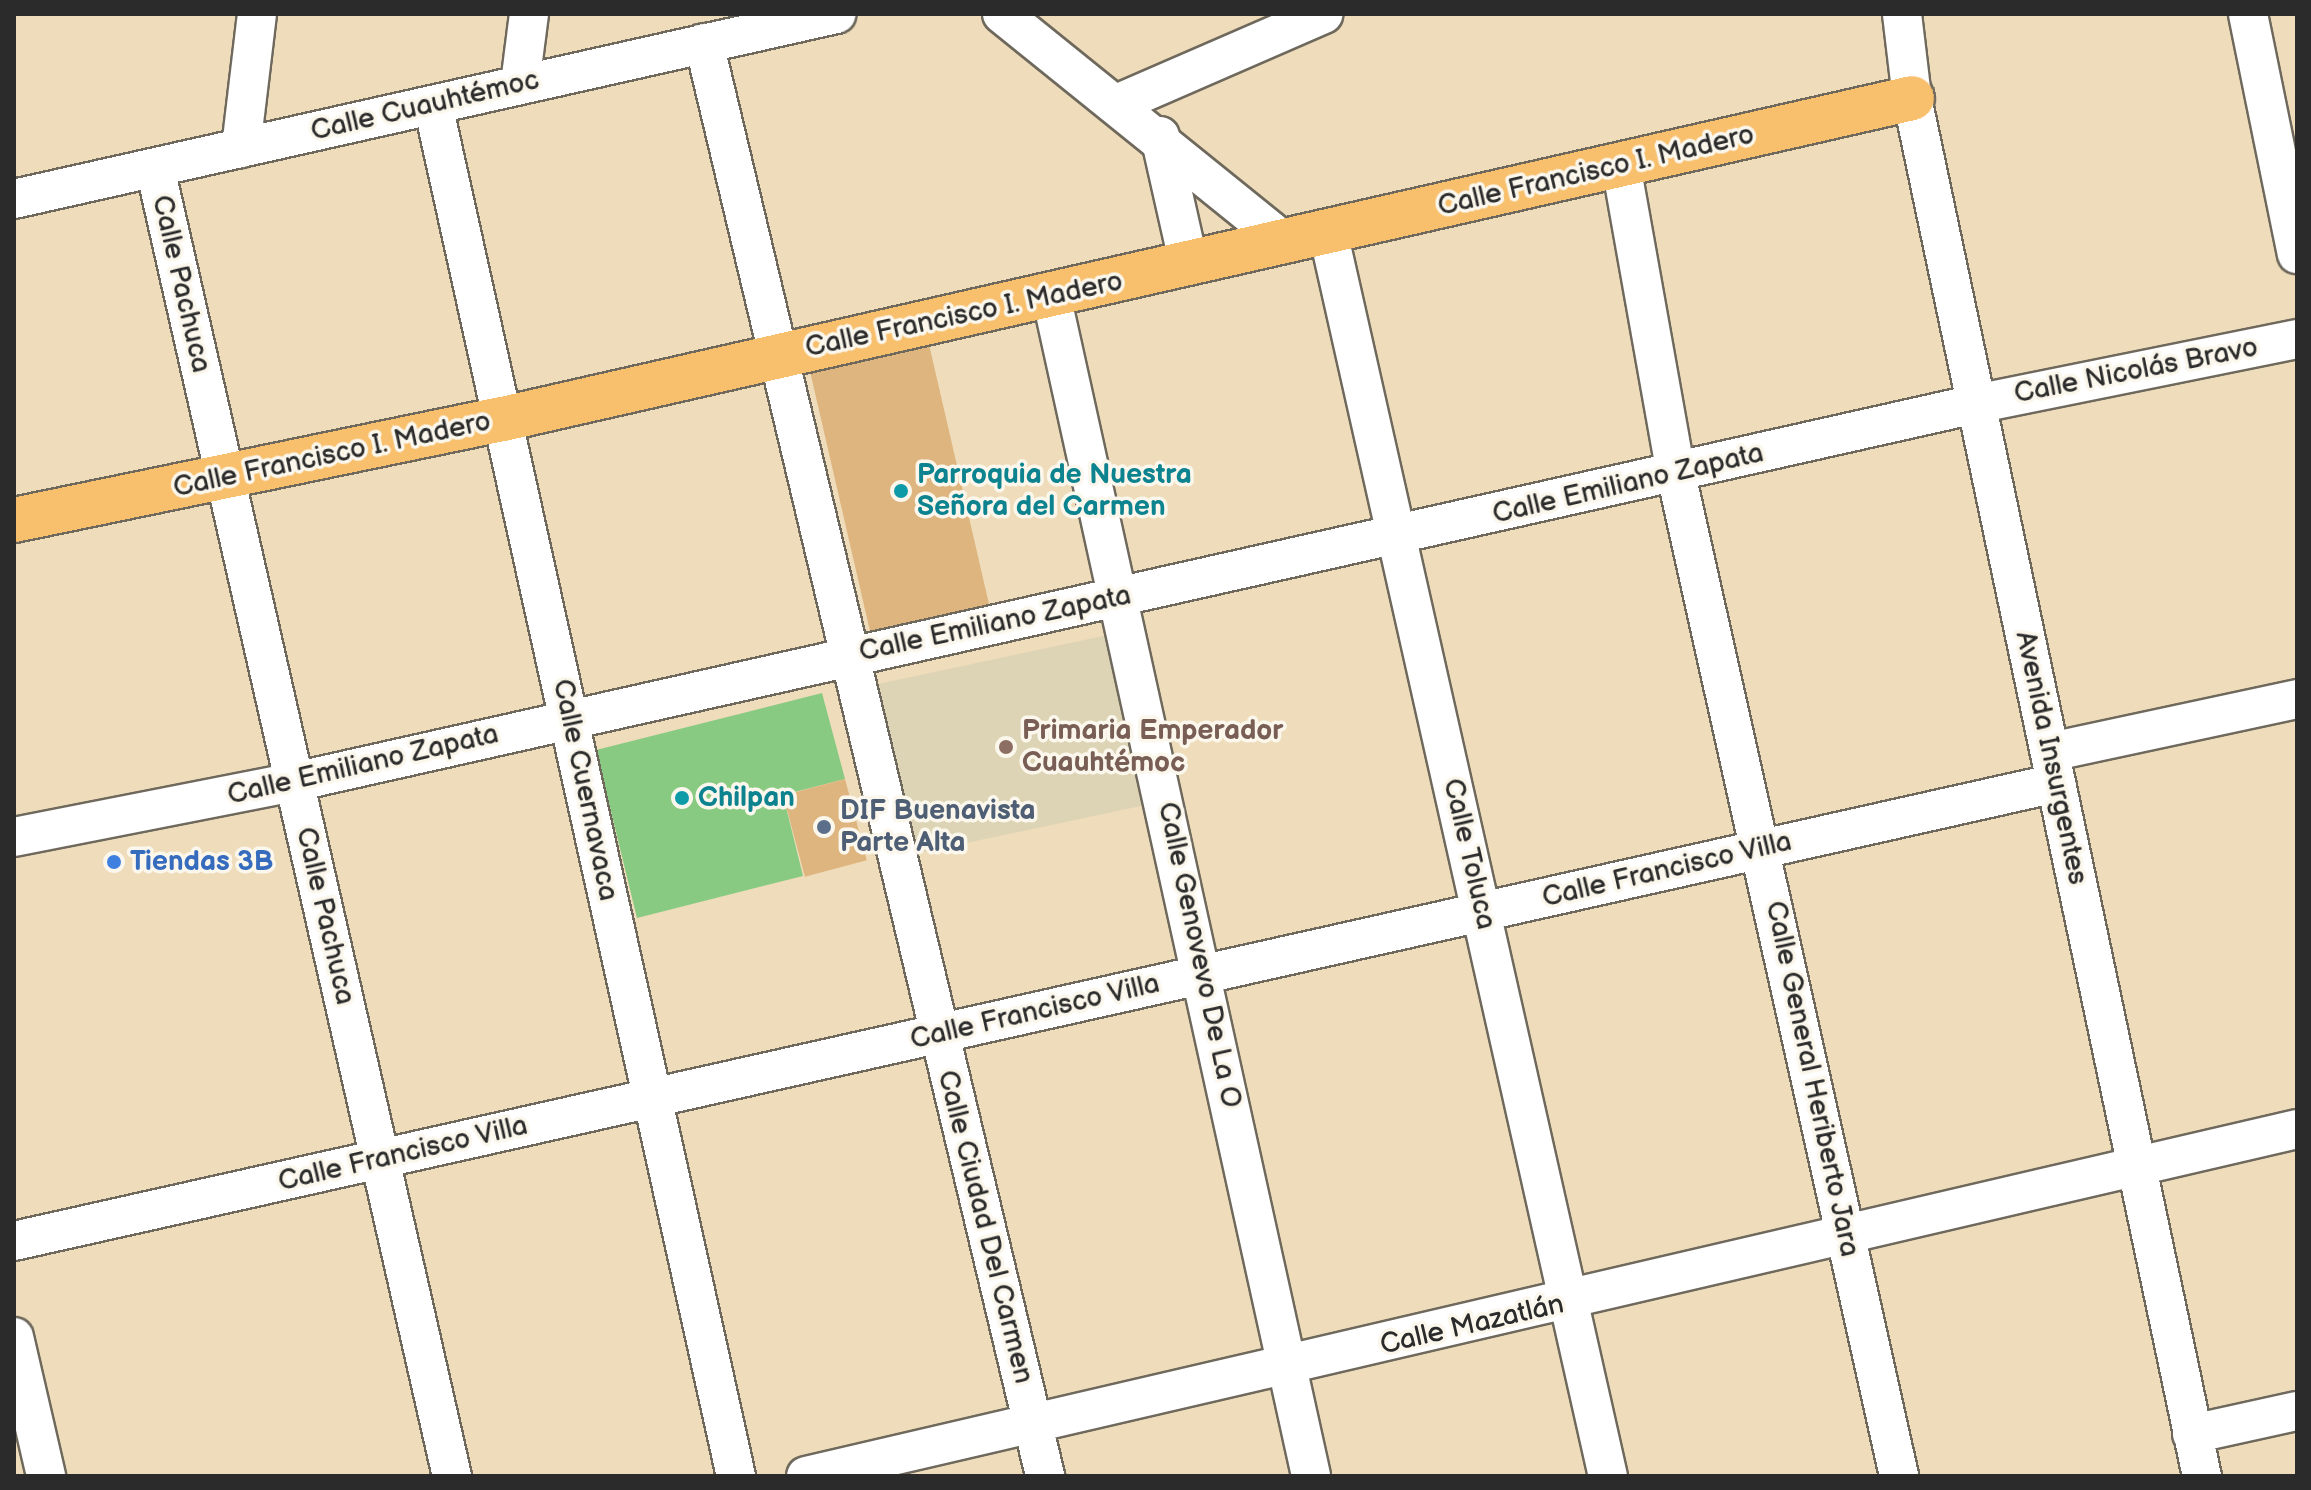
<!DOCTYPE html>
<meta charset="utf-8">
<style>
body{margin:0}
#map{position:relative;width:2311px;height:1490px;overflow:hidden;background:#eedcba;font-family:"Balsamiq Sans",sans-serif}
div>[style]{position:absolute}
.built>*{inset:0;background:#dcd4b4;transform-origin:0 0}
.green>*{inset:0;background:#89ca82}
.building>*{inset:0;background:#deb57f;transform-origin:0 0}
.roads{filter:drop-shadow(2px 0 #6f695d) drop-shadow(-2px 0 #6f695d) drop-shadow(0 2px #6f695d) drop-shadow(0 -2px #6f695d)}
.minor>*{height:38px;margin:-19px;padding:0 19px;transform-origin:19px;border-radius:19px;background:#fff}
.major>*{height:44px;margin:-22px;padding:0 22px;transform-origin:22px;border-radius:22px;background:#f8bf6c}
.dots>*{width:22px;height:22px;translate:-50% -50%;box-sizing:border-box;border:4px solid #fbf7ec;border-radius:50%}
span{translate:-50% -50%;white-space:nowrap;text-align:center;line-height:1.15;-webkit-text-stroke:7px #fbf7ec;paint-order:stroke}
.street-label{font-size:28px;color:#2b2b2b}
.culture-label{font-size:28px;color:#0d838f;font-weight:700}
.left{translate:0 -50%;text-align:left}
.education-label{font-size:28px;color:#785e54;font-weight:700}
.service-label{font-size:28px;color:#4e5e75;font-weight:700}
.shop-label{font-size:28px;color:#366cbe;font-weight:700}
.frame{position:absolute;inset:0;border:16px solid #2b2b2b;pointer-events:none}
</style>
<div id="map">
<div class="built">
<div style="left:1108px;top:635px;width:174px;height:246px;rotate:78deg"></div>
</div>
<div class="green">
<div style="clip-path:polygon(822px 693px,845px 779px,783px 795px,803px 876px,637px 918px,596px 750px)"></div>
</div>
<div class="building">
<div style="left:928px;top:340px;width:282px;height:122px;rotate:77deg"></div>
<div style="left:845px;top:779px;width:84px;height:64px;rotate:75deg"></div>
</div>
<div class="roads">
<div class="minor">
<div style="left:1002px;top:14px;width:363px;rotate:38.9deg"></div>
<div style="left:1902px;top:14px;width:85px;rotate:83.2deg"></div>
<div style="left:1912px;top:98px;width:1408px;rotate:78.12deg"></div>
<div style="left:2248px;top:14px;width:245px;rotate:78.5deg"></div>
<div style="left:704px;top:43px;width:1473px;rotate:76.61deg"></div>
<div style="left:520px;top:84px;width:71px;rotate:-82.7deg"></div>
<div style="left:1119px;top:103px;width:223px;rotate:-23.5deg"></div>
<div style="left:433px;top:105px;width:1404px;rotate:77.54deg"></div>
<div style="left:1160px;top:136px;width:132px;rotate:77.3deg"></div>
<div style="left:241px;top:148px;width:135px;rotate:-83.2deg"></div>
<div style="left:1621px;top:165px;width:314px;rotate:79.9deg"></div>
<div style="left:1676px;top:474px;width:1027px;rotate:77.45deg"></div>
<div style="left:155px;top:168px;width:1341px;rotate:77.21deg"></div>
<div style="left:14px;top:199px;width:843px;rotate:-12.68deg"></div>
<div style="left:1328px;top:232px;width:1275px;rotate:77.32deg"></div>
<div style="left:1051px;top:295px;width:1209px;rotate:77.58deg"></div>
<div style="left:2050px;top:752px;width:253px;rotate:-12.1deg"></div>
<div style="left:14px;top:837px;width:285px;rotate:-11.1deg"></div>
<div style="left:294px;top:782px;width:1723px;rotate:-12.67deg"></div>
<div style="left:1975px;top:404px;width:328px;rotate:-11.4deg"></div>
<div style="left:14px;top:1241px;width:2093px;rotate:-12.64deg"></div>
<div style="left:14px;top:1337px;width:143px;rotate:77deg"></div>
<div style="left:2192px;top:1434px;width:107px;rotate:-12.4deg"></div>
<div style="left:806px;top:1476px;width:1531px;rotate:-13.1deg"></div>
</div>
<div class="major">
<div style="left:14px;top:520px;width:499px;rotate:-11.7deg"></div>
<div style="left:503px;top:419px;width:1445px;rotate:-12.83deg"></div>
</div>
</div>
<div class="dots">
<div style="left:901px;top:491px;background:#0f9aa8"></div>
<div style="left:1006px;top:747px;background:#8d6e63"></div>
<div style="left:682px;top:798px;background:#0f9aa8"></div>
<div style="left:824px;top:827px;background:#5c6f8a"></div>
<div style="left:114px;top:862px;background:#3f7fe0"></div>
</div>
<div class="street-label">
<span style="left:425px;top:106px;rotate:-13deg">Calle Cuauhtémoc</span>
<span style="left:1596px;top:171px;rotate:-13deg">Calle Francisco I. Madero</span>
<span style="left:181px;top:284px;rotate:77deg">Calle Pachuca</span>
<span style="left:964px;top:315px;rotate:-12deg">Calle Francisco I. Madero</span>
<span style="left:2136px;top:371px;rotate:-11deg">Calle Nicolás Bravo</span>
<span style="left:332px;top:455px;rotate:-12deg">Calle Francisco I. Madero</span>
<span style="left:1628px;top:484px;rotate:-13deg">Calle Emiliano Zapata</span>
<span style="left:995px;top:624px;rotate:-12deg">Calle Emiliano Zapata</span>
<span style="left:2051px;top:758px;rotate:78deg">Avenida Insurgentes</span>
<span style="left:363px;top:765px;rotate:-13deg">Calle Emiliano Zapata</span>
<span style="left:585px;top:790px;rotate:78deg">Calle Cuernavaca</span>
<span style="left:1469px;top:854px;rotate:77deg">Calle Toluca</span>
<span style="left:1667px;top:870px;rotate:-13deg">Calle Francisco Villa</span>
<span style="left:325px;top:916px;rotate:77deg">Calle Pachuca</span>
<span style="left:1199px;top:955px;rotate:78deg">Calle Genovevo De La O</span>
<span style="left:1035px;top:1012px;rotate:-13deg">Calle Francisco Villa</span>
<span style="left:1812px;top:1079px;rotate:78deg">Calle General Heriberto Jara</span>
<span style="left:403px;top:1154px;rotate:-13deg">Calle Francisco Villa</span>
<span style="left:985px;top:1227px;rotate:76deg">Calle Ciudad Del Carmen</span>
<span style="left:1472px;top:1325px;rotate:-13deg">Calle Mazatlán</span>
</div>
<div class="culture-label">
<span class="left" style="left:917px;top:491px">Parroquia de Nuestra<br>Señora del Carmen</span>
<span class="left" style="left:698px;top:798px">Chilpan</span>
</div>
<div class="education-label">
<span class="left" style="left:1022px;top:747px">Primaria Emperador<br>Cuauhtémoc</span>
</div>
<div class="service-label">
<span class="left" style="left:840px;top:827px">DIF Buenavista<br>Parte Alta</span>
</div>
<div class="shop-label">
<span class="left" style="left:130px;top:862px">Tiendas 3B</span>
</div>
<div class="frame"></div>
</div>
